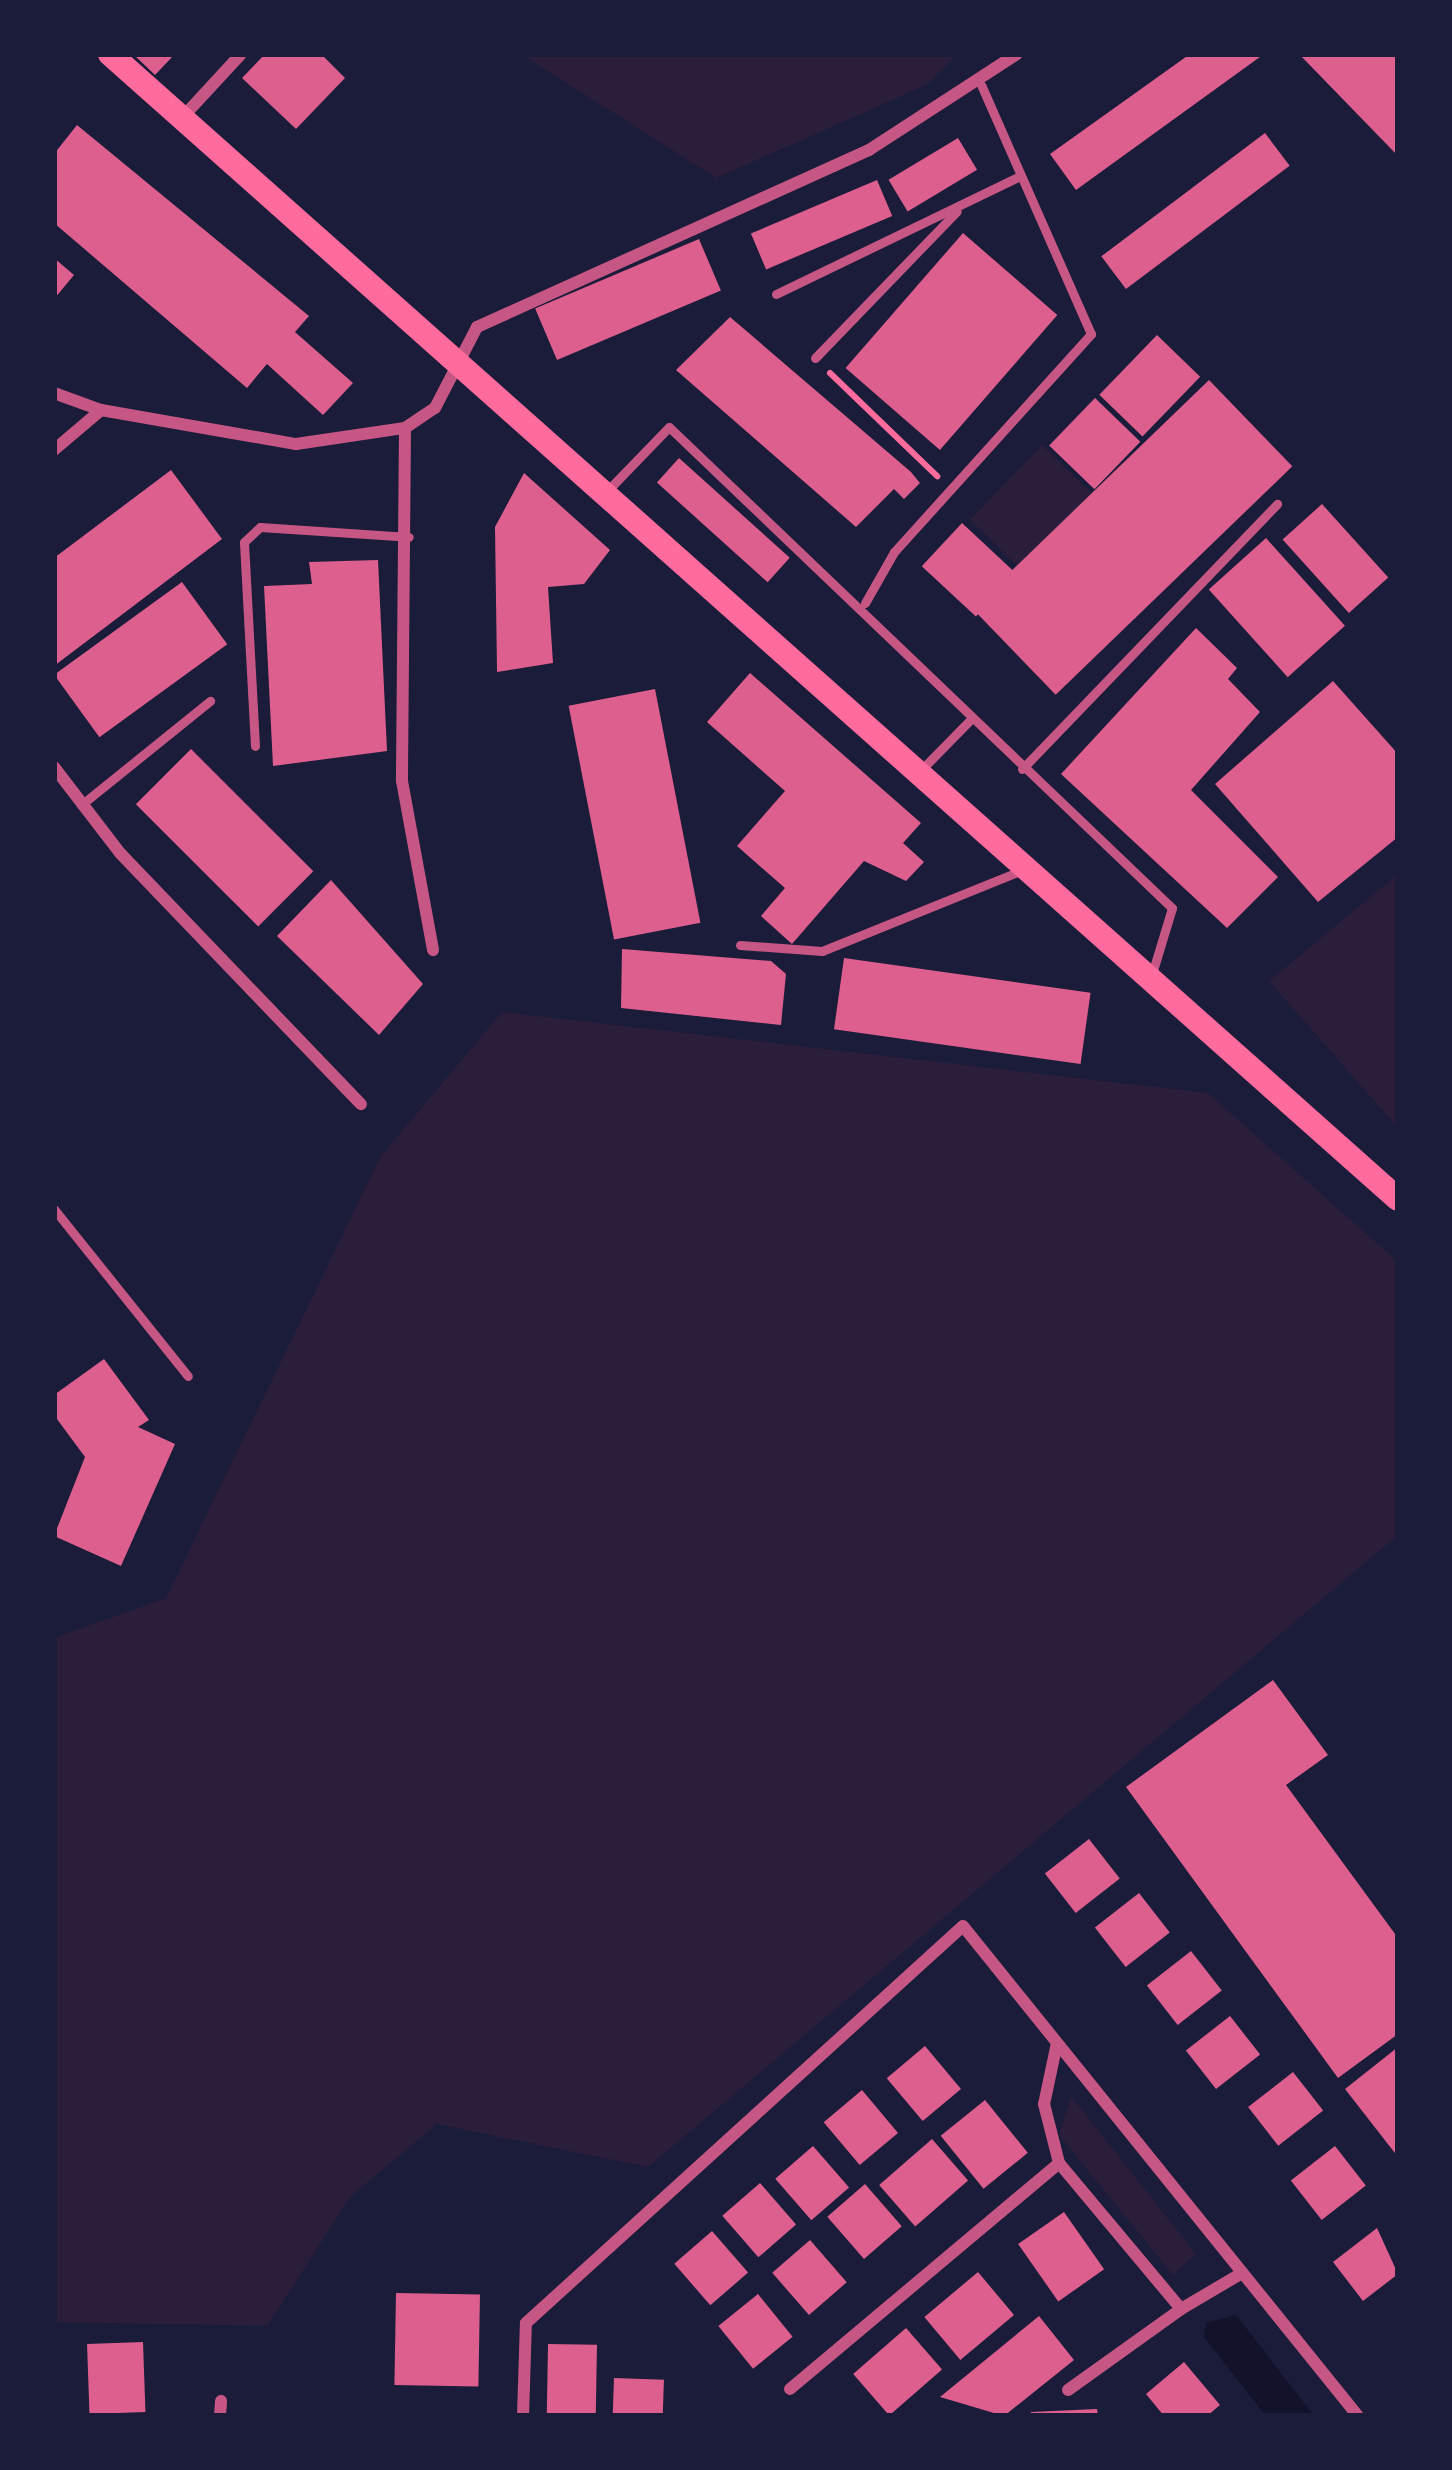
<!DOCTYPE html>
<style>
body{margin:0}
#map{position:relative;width:1452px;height:2470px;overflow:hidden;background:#1b1b3a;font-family:"Space Grotesk",sans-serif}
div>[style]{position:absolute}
.green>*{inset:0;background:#2a1e3b;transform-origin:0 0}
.water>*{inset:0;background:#12122b}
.building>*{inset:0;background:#dd5f8e;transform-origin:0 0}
.path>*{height:6px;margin:-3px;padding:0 3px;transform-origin:3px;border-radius:3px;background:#ff6b9d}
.service>*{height:9px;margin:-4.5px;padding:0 4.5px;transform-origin:4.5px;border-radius:4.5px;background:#c65784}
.minor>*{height:12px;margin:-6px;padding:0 6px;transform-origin:6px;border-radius:6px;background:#c65784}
.secondary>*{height:24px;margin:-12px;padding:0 12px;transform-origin:12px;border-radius:12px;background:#ff6b9d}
span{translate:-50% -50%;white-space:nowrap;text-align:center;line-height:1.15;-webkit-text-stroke:12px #1b1b3a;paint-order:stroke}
.frame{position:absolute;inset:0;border:57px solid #1b1b3a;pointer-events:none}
</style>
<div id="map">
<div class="green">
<div style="clip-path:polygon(521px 54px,958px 54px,926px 85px,716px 178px)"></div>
<div style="left:1042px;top:445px;width:70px;height:104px;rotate:44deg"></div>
<div style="clip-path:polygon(1398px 874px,1398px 1128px,1269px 981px)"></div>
<div style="clip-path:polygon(502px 1012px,1208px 1093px,1398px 1262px,1398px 1535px,648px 2167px,437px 2124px,351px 2196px,267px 2326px,54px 2322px,54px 1638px,166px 1598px,381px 1156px)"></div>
<div style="clip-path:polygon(1071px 2096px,1196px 2254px,1173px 2275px,1059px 2135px)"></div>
</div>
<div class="water">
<div style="clip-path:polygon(1236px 2315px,1314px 2416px,1266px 2416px,1204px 2337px,1206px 2323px)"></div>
</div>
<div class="building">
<div style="clip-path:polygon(133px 54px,175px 54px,155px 75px)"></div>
<div style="clip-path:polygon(265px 54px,321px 54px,345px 78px,296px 129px,242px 78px)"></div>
<div style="clip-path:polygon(1190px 54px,1264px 54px,1076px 190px,1050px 154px)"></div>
<div style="clip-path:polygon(1299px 54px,1398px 54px,1398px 156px)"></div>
<div style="clip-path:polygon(77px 125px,309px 316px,295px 332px,353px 383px,323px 415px,267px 364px,247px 388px,54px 223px,54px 154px)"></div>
<div style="left:1265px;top:133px;width:41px;height:205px;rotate:53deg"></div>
<div style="left:958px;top:138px;width:37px;height:81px;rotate:59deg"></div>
<div style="left:877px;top:180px;width:39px;height:137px;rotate:67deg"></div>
<div style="left:963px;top:233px;width:125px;height:179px;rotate:41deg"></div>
<div style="left:699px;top:239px;width:56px;height:178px;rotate:67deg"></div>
<div style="clip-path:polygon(54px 258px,74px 275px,54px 299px)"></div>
<div style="clip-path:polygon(730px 317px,911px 472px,920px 483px,904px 499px,894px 489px,856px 527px,676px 370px)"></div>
<div style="left:1157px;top:335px;width:60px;height:83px;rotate:44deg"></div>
<div style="left:1209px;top:380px;width:120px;height:329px;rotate:46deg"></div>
<div style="left:1095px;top:398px;width:63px;height:66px;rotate:44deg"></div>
<div style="left:679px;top:458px;width:149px;height:33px;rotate:42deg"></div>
<div style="clip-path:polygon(171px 470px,222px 539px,54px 666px,54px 558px)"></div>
<div style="clip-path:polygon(524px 473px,610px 550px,584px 584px,548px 587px,553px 663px,497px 672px,495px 527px)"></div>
<div style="left:1322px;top:504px;width:99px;height:53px;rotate:48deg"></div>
<div style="left:962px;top:523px;width:74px;height:59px;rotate:43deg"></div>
<div style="left:1266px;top:538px;width:118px;height:77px;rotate:48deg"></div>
<div style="clip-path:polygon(378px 560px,387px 751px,273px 766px,264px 586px,312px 584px,309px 562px)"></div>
<div style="left:182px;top:582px;width:77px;height:158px;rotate:54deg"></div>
<div style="clip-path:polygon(1196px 628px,1237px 668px,1228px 679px,1260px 712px,1191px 790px,1278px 877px,1227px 928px,1061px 774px)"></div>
<div style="clip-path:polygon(750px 673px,921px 823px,903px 843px,924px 862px,906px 881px,864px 861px,792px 944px,761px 916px,785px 888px,737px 846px,785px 791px,707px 722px)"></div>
<div style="clip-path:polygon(1333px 681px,1398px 754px,1398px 837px,1318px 902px,1215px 784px)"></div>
<div style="left:655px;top:689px;width:238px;height:88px;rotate:79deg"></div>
<div style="left:191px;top:749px;width:173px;height:78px;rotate:45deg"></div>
<div style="clip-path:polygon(331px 880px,423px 984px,379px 1035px,277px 936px)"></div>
<div style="clip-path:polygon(622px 949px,771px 961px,786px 974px,781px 1025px,621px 1008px)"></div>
<div style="left:844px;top:958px;width:249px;height:72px;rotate:8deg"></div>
<div style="clip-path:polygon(104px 1359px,149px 1420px,138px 1427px,175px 1444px,121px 1566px,54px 1536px,85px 1457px,54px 1415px,54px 1395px)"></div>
<div style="clip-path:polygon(1273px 1680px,1328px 1755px,1286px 1785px,1398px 1938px,1398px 2034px,1338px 2078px,1126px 1787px)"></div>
<div style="left:1089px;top:1839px;width:50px;height:56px;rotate:52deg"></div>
<div style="left:1139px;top:1893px;width:50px;height:56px;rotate:52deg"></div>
<div style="left:1191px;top:1951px;width:50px;height:56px;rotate:52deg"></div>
<div style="left:1230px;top:2016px;width:49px;height:56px;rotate:52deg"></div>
<div style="left:925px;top:2046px;width:56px;height:50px;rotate:50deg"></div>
<div style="clip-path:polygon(1398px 2047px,1398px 2157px,1345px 2089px)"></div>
<div style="left:1293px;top:2072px;width:49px;height:57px;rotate:52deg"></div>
<div style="left:862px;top:2090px;width:56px;height:50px;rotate:50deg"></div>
<div style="left:985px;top:2100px;width:68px;height:57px;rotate:51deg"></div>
<div style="left:932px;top:2139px;width:55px;height:70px;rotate:49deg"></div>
<div style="left:813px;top:2146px;width:55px;height:50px;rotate:49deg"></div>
<div style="left:1335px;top:2146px;width:50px;height:56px;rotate:52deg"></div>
<div style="left:760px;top:2183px;width:55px;height:50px;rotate:49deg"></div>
<div style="left:865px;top:2184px;width:56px;height:50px;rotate:49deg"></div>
<div style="left:1064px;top:2212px;width:70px;height:56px;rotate:55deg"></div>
<div style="clip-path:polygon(1377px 2228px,1398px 2274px,1363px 2301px,1333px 2262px)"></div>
<div style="left:712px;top:2231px;width:55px;height:50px;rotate:49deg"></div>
<div style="left:810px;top:2240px;width:56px;height:50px;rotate:49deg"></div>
<div style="left:978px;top:2272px;width:56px;height:70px;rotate:50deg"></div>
<div style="left:396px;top:2293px;width:84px;height:92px;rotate:1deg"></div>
<div style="left:758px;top:2294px;width:55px;height:51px;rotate:51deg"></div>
<div style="clip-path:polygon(1039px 2316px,1074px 2360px,1004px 2416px,940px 2397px)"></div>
<div style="left:906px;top:2328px;width:55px;height:70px;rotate:49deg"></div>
<div style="left:143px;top:2342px;width:70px;height:56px;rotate:88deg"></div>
<div style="left:548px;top:2344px;width:49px;height:72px;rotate:1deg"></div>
<div style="clip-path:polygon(1184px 2362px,1220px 2405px,1207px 2416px,1164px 2416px,1146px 2394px)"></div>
<div style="left:614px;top:2378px;width:50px;height:38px;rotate:2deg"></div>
<div style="clip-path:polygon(1097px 2409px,1098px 2416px,1031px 2416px,1031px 2412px)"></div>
</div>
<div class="path">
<div style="left:830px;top:373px;width:149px;rotate:43.9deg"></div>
</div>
<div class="service">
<div style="left:776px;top:294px;width:269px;rotate:-25.8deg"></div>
<div style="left:815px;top:358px;width:204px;rotate:-46deg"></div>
<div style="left:609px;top:489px;width:86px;rotate:-45.9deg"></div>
<div style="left:669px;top:427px;width:696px;rotate:43.72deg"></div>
<div style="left:1172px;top:908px;width:69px;rotate:106.9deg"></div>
<div style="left:865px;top:603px;width:59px;rotate:-60.4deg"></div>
<div style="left:894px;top:552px;width:294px;rotate:-47.9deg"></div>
<div style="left:1091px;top:334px;width:272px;rotate:-113.8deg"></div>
<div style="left:255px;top:746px;width:204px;rotate:-93.1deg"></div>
<div style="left:244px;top:542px;width:22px;rotate:-43deg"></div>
<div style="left:260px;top:527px;width:149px;rotate:3.8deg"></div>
<div style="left:1022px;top:769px;width:368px;rotate:-46.1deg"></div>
<div style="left:920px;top:771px;width:74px;rotate:-45.5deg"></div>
<div style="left:81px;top:805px;width:166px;rotate:-38.9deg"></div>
<div style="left:740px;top:945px;width:82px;rotate:4.2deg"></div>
<div style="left:822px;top:951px;width:216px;rotate:-22deg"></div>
<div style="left:54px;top:1209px;width:214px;rotate:51.3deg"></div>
</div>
<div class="minor">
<div style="left:181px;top:119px;width:88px;rotate:-47.3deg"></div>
<div style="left:54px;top:393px;width:50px;rotate:19.9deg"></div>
<div style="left:405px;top:428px;width:353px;rotate:90.5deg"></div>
<div style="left:402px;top:781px;width:172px;rotate:79.6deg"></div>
<div style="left:54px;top:450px;width:62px;rotate:-40.4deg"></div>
<div style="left:101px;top:410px;width:198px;rotate:9.9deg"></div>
<div style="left:296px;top:444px;width:110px;rotate:-8.4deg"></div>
<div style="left:405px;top:428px;width:36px;rotate:-34deg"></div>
<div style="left:435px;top:408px;width:91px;rotate:-62.6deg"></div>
<div style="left:477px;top:327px;width:430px;rotate:-24.3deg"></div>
<div style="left:869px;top:150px;width:176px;rotate:-33deg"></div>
<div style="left:54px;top:767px;width:108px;rotate:52.5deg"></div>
<div style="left:120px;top:853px;width:348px;rotate:46.2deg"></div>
<div style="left:1057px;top:2043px;width:62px;rotate:102deg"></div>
<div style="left:1044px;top:2104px;width:61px;rotate:75.7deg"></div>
<div style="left:1059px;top:2163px;width:190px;rotate:50.1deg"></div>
<div style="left:1181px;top:2309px;width:71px;rotate:-30.5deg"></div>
<div style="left:790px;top:2389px;width:351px;rotate:-40deg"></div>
<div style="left:1068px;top:2390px;width:139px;rotate:-35.6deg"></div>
<div style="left:220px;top:2416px;width:15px;rotate:-86deg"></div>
<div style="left:523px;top:2416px;width:93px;rotate:-88.2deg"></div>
<div style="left:526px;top:2323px;width:590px;rotate:-42.25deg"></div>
<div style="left:963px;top:1926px;width:629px;rotate:51.13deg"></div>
</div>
<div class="secondary">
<div style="left:110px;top:54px;width:1723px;rotate:41.64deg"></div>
</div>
<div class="frame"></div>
</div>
